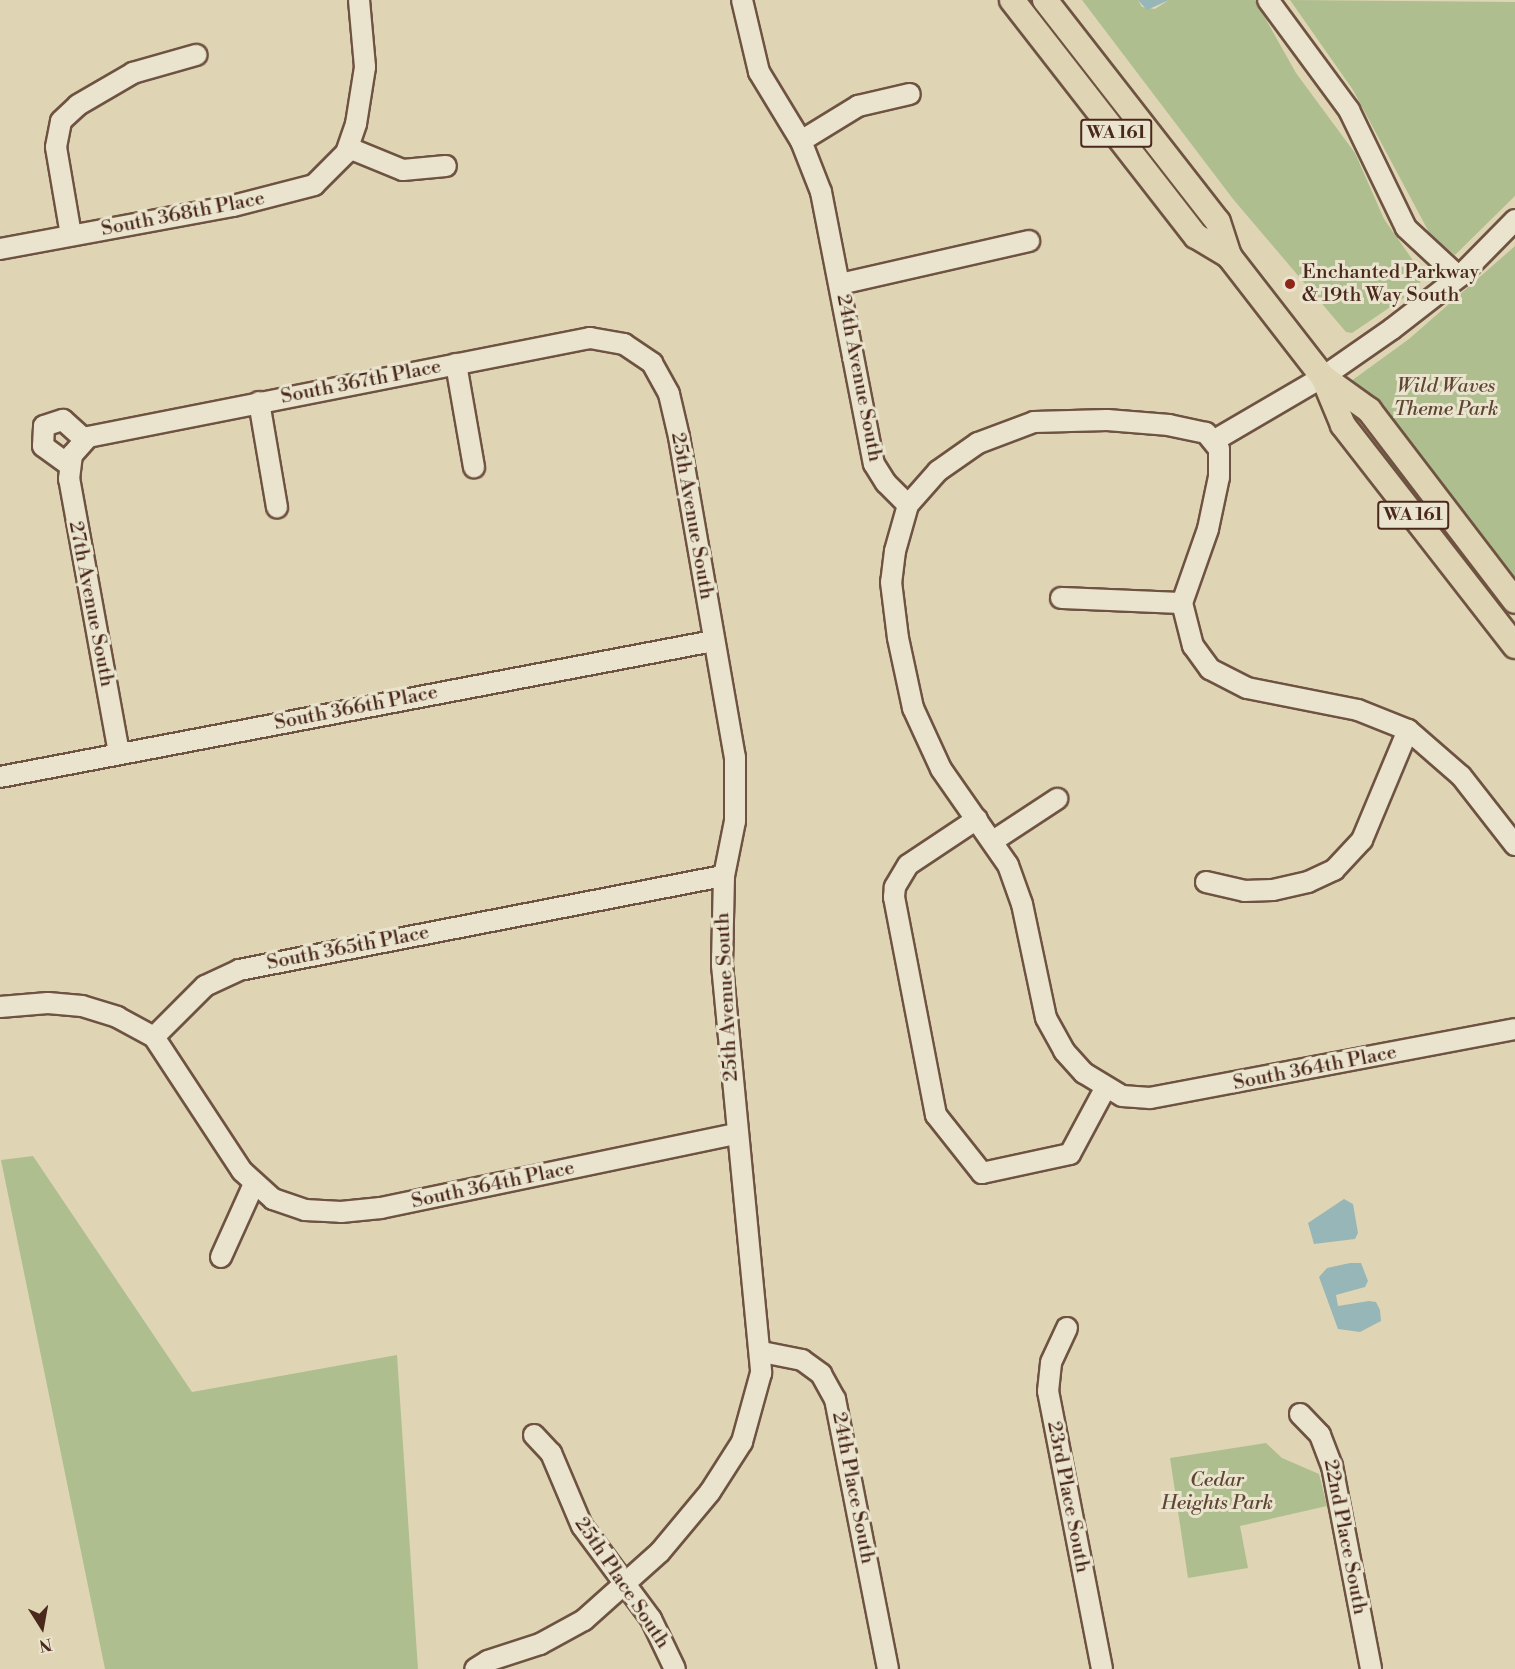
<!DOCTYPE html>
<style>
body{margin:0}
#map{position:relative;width:1515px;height:1669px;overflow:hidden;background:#dfd5b4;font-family:"Libre Bodoni",serif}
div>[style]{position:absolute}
.green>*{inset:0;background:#afbe8f}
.water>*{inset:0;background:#97b6b7}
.roads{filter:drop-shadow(2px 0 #6f5342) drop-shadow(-2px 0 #6f5342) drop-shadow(0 2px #6f5342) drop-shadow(0 -2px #6f5342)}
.minor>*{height:20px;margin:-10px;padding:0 10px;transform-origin:10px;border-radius:10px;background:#eae4ce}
.major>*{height:24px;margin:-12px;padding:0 12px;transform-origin:12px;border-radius:12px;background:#dfd5b4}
.dots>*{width:16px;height:16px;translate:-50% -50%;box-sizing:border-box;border:3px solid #eae4ce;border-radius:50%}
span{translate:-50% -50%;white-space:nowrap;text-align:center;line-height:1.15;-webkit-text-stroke:6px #eae4ce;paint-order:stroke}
.shield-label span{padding:2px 4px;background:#eae4ce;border:2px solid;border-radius:4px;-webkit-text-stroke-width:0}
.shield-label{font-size:18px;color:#4a281c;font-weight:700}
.street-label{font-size:20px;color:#4a281c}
.poi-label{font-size:20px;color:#4a281c}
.left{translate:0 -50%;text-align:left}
.park-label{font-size:20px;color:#5e4633;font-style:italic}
.north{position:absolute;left:12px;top:1597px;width:60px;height:60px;-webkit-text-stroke:4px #eae4ce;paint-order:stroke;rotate:169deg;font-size:16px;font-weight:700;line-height:24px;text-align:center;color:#4a281c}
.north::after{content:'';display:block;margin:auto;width:21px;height:27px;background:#4a281c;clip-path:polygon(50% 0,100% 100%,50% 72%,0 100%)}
</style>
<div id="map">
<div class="green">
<div style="clip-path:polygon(1082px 0,1138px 0,1142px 7px,1155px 9px,1169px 0,1255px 0,1296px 73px,1355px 153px,1384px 219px,1419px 269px,1421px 280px,1417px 289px,1352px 333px,1346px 332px,1233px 199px)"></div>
<div style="clip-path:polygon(1290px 0,1515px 2px,1515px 196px,1455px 255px,1431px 236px,1353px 90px)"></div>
<div style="clip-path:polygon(1515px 246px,1515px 594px,1347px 384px,1409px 339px)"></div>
<div style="clip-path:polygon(33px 1156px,192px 1392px,397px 1355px,418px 1669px,105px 1669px,1px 1160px)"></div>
<div style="clip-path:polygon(1266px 1443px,1282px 1458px,1319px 1474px,1327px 1506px,1240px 1526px,1248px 1568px,1188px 1578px,1170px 1458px)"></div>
</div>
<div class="water">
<div style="clip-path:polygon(1138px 0,1169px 0,1147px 10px)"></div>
<div style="clip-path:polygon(1344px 1199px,1353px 1204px,1358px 1233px,1355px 1239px,1314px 1244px,1308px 1223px)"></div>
<div style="clip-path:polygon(1350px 1263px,1361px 1263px,1368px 1281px,1365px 1287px,1336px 1295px,1338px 1306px,1369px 1301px,1376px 1302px,1380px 1310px,1381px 1321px,1360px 1332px,1338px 1329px,1319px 1277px,1327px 1268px)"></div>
</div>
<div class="roads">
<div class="minor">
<div style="left:742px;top:0;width:74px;rotate:76.7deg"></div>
<div style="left:759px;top:72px;width:81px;rotate:58.7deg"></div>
<div style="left:801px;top:141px;width:55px;rotate:68.6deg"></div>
<div style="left:821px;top:192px;width:277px;rotate:79deg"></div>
<div style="left:874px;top:464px;width:22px;rotate:58deg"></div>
<div style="left:886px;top:483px;width:31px;rotate:45deg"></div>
<div style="left:1268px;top:0;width:137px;rotate:53.6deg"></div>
<div style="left:1349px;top:110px;width:131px;rotate:64.2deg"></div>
<div style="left:1406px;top:228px;width:72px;rotate:42.8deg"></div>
<div style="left:801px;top:141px;width:67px;rotate:-31.6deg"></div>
<div style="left:858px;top:106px;width:53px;rotate:-13deg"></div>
<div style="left:349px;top:148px;width:58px;rotate:22.2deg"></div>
<div style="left:403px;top:170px;width:43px;rotate:-5.3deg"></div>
<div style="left:71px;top:235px;width:89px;rotate:-99.7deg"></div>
<div style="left:56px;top:147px;width:26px;rotate:-79deg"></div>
<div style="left:61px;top:121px;width:23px;rotate:-43deg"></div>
<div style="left:78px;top:105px;width:64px;rotate:-30.2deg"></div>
<div style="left:133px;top:73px;width:66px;rotate:-15.9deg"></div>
<div style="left:0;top:249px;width:237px;rotate:-10.5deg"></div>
<div style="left:233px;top:206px;width:84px;rotate:-14.5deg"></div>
<div style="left:314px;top:185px;width:45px;rotate:-45deg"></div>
<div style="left:346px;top:153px;width:31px;rotate:-71deg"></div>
<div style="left:356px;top:124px;width:58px;rotate:-81deg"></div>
<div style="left:365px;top:67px;width:67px;rotate:-95.1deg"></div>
<div style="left:840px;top:284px;width:194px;rotate:-12.8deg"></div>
<div style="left:456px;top:364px;width:105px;rotate:80.1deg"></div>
<div style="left:259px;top:402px;width:107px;rotate:80.3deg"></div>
<div style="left:1215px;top:440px;width:125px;rotate:-30.3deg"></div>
<div style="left:1323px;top:377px;width:84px;rotate:-34.8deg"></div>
<div style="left:1392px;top:329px;width:85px;rotate:-37.8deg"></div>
<div style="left:1459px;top:277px;width:80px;rotate:-45.5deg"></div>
<div style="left:69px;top:465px;width:32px;rotate:-144deg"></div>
<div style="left:43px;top:446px;width:20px;rotate:-87deg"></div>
<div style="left:44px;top:426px;width:20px;rotate:-18deg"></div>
<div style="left:63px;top:420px;width:28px;rotate:42deg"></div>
<div style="left:1061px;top:598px;width:121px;rotate:2.4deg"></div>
<div style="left:119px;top:753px;width:279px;rotate:-100.3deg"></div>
<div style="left:69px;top:479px;width:24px;rotate:-83deg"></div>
<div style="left:72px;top:455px;width:24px;rotate:-48deg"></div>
<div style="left:88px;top:437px;width:512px;rotate:-11.16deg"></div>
<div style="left:590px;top:338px;width:35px;rotate:10deg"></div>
<div style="left:624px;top:344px;width:34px;rotate:34deg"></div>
<div style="left:652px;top:363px;width:35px;rotate:61deg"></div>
<div style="left:669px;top:394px;width:44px;rotate:76.9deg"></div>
<div style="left:679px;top:437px;width:325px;rotate:80.1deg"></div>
<div style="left:735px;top:757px;width:64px;rotate:90deg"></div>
<div style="left:735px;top:821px;width:56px;rotate:101.3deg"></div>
<div style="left:724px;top:876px;width:89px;rotate:91.3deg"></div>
<div style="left:722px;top:965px;width:410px;rotate:84.5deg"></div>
<div style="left:761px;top:1373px;width:72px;rotate:105.4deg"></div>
<div style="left:742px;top:1442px;width:59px;rotate:122.6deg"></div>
<div style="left:710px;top:1492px;width:78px;rotate:129.8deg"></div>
<div style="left:660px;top:1552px;width:102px;rotate:138.2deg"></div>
<div style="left:584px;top:1620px;width:50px;rotate:151.4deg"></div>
<div style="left:540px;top:1644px;width:55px;rotate:161.9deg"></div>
<div style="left:488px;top:1661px;width:15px;rotate:148deg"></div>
<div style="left:0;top:777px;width:726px;rotate:-10.8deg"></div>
<div style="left:977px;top:819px;width:83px;rotate:146.3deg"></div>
<div style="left:908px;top:865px;width:26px;rotate:121deg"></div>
<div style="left:895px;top:887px;width:10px;rotate:96deg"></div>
<div style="left:894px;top:897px;width:222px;rotate:79.1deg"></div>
<div style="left:936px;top:1115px;width:74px;rotate:51.6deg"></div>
<div style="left:982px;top:1173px;width:90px;rotate:-12.2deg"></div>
<div style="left:1070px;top:1154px;width:76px;rotate:-61.8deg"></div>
<div style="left:993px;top:841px;width:77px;rotate:-33.3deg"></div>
<div style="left:1515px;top:845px;width:88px;rotate:-128deg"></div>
<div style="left:1461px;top:776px;width:70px;rotate:-139deg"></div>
<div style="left:1408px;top:730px;width:54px;rotate:-158.2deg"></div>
<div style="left:1358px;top:710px;width:113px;rotate:-168.8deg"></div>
<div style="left:1247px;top:688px;width:42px;rotate:-152.8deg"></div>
<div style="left:1210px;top:669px;width:29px;rotate:-126deg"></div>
<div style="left:1193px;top:646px;width:44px;rotate:-104.3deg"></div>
<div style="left:1182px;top:603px;width:78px;rotate:-70.6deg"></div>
<div style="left:1208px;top:529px;width:53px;rotate:-78.1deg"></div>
<div style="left:1219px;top:477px;width:28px;rotate:-90deg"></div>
<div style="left:1219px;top:449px;width:21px;rotate:-129deg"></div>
<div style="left:1206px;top:433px;width:38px;rotate:-168deg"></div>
<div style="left:1169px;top:425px;width:62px;rotate:-175.4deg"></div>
<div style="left:1107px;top:420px;width:73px;rotate:178.4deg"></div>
<div style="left:1034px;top:422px;width:60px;rotate:159.4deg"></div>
<div style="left:978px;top:443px;width:49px;rotate:145deg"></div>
<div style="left:938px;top:471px;width:45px;rotate:131.4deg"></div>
<div style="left:908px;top:505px;width:48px;rotate:105.8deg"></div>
<div style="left:895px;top:551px;width:31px;rotate:97deg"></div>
<div style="left:891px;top:582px;width:56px;rotate:82.9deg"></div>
<div style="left:898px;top:638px;width:72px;rotate:77.9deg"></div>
<div style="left:913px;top:708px;width:67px;rotate:65.3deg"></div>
<div style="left:941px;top:769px;width:117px;rotate:55.1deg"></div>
<div style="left:1008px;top:865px;width:41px;rotate:70.3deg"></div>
<div style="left:1022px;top:904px;width:116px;rotate:78.1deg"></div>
<div style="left:1046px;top:1018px;width:38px;rotate:61deg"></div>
<div style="left:1064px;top:1051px;width:30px;rotate:48deg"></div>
<div style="left:1084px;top:1073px;width:44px;rotate:31.2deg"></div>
<div style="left:1122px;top:1096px;width:28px;rotate:4deg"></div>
<div style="left:1150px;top:1098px;width:371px;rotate:-10.7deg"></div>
<div style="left:1206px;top:882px;width:39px;rotate:13deg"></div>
<div style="left:1244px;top:891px;width:29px;rotate:-2deg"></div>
<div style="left:1273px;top:890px;width:36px;rotate:-13deg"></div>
<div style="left:1308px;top:882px;width:29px;rotate:-25deg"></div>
<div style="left:1334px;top:870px;width:41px;rotate:-47deg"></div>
<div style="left:1362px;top:840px;width:119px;rotate:-67.3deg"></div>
<div style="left:0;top:1007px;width:48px;rotate:-4.8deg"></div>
<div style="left:48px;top:1003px;width:34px;rotate:5deg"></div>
<div style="left:82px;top:1006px;width:37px;rotate:17deg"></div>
<div style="left:117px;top:1017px;width:42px;rotate:28.4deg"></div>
<div style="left:154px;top:1037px;width:72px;rotate:-45deg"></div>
<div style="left:205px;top:986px;width:38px;rotate:-25deg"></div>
<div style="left:239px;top:970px;width:494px;rotate:-11deg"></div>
<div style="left:154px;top:1037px;width:160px;rotate:56.7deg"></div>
<div style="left:242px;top:1171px;width:42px;rotate:42.1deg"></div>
<div style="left:273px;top:1199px;width:34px;rotate:19deg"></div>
<div style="left:305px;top:1210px;width:36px;rotate:3deg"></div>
<div style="left:341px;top:1212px;width:40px;rotate:-5.7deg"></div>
<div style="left:381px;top:1208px;width:363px;rotate:-11.8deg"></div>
<div style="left:221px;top:1257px;width:80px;rotate:-65.7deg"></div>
<div style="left:1067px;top:1328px;width:38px;rotate:115deg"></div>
<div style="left:1051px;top:1363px;width:28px;rotate:96deg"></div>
<div style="left:1048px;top:1391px;width:283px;rotate:79deg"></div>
<div style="left:762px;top:1352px;width:41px;rotate:11.3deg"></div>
<div style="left:802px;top:1360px;width:24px;rotate:36deg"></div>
<div style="left:821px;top:1374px;width:29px;rotate:61deg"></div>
<div style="left:835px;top:1399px;width:275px;rotate:78.9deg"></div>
<div style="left:1300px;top:1414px;width:29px;rotate:46deg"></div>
<div style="left:1320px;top:1435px;width:33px;rotate:69deg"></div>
<div style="left:1332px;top:1466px;width:207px;rotate:79.1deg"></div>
<div style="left:534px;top:1435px;width:25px;rotate:47deg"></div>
<div style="left:551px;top:1453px;width:79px;rotate:67deg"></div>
<div style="left:582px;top:1526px;width:116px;rotate:53.4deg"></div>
<div style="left:651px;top:1619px;width:55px;rotate:64.4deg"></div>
</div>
<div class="major">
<div style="left:1012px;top:0;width:299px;rotate:52.1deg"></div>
<div style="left:1196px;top:236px;width:39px;rotate:31deg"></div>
<div style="left:1045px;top:0;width:281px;rotate:52.1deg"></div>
<div style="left:1218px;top:222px;width:36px;rotate:72deg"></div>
<div style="left:1229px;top:256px;width:153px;rotate:52.2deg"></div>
<div style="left:1323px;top:377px;width:52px;rotate:67.4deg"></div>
<div style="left:1343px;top:425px;width:280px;rotate:52.1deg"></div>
<div style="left:1323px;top:377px;width:57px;rotate:35.7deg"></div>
<div style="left:1369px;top:410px;width:240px;rotate:52.6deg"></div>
</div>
</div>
<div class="dots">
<div style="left:1290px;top:284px;background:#8f2418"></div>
</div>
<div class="shield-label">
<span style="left:1116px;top:133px">WA 161</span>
<span style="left:1413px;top:515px">WA 161</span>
</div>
<div class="street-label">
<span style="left:183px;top:214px;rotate:-11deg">South 368th Place</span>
<span style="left:859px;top:378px;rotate:79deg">24th Avenue South</span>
<span style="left:361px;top:382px;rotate:-11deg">South 367th Place</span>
<span style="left:692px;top:516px;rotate:80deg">25th Avenue South</span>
<span style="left:91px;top:604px;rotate:79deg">27th Avenue South</span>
<span style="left:356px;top:708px;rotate:-11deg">South 366th Place</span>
<span style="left:348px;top:948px;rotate:-11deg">South 365th Place</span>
<span style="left:727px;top:997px;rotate:-93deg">25th Avenue South</span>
<span style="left:1315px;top:1068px;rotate:-11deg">South 364th Place</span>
<span style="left:493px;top:1185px;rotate:-12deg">South 364th Place</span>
<span style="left:853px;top:1488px;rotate:79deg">24th Place South</span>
<span style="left:1068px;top:1497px;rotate:79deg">23rd Place South</span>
<span style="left:1345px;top:1537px;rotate:79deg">22nd Place South</span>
<span style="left:622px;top:1583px;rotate:56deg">25th Place South</span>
</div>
<div class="poi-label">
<span class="left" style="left:1302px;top:284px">Enchanted Parkway<br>&amp; 19th Way South</span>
</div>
<div class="park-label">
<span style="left:1446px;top:398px">Wild Waves<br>Theme Park</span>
<span style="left:1217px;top:1492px">Cedar<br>Heights Park</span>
</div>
<div class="north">N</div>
</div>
